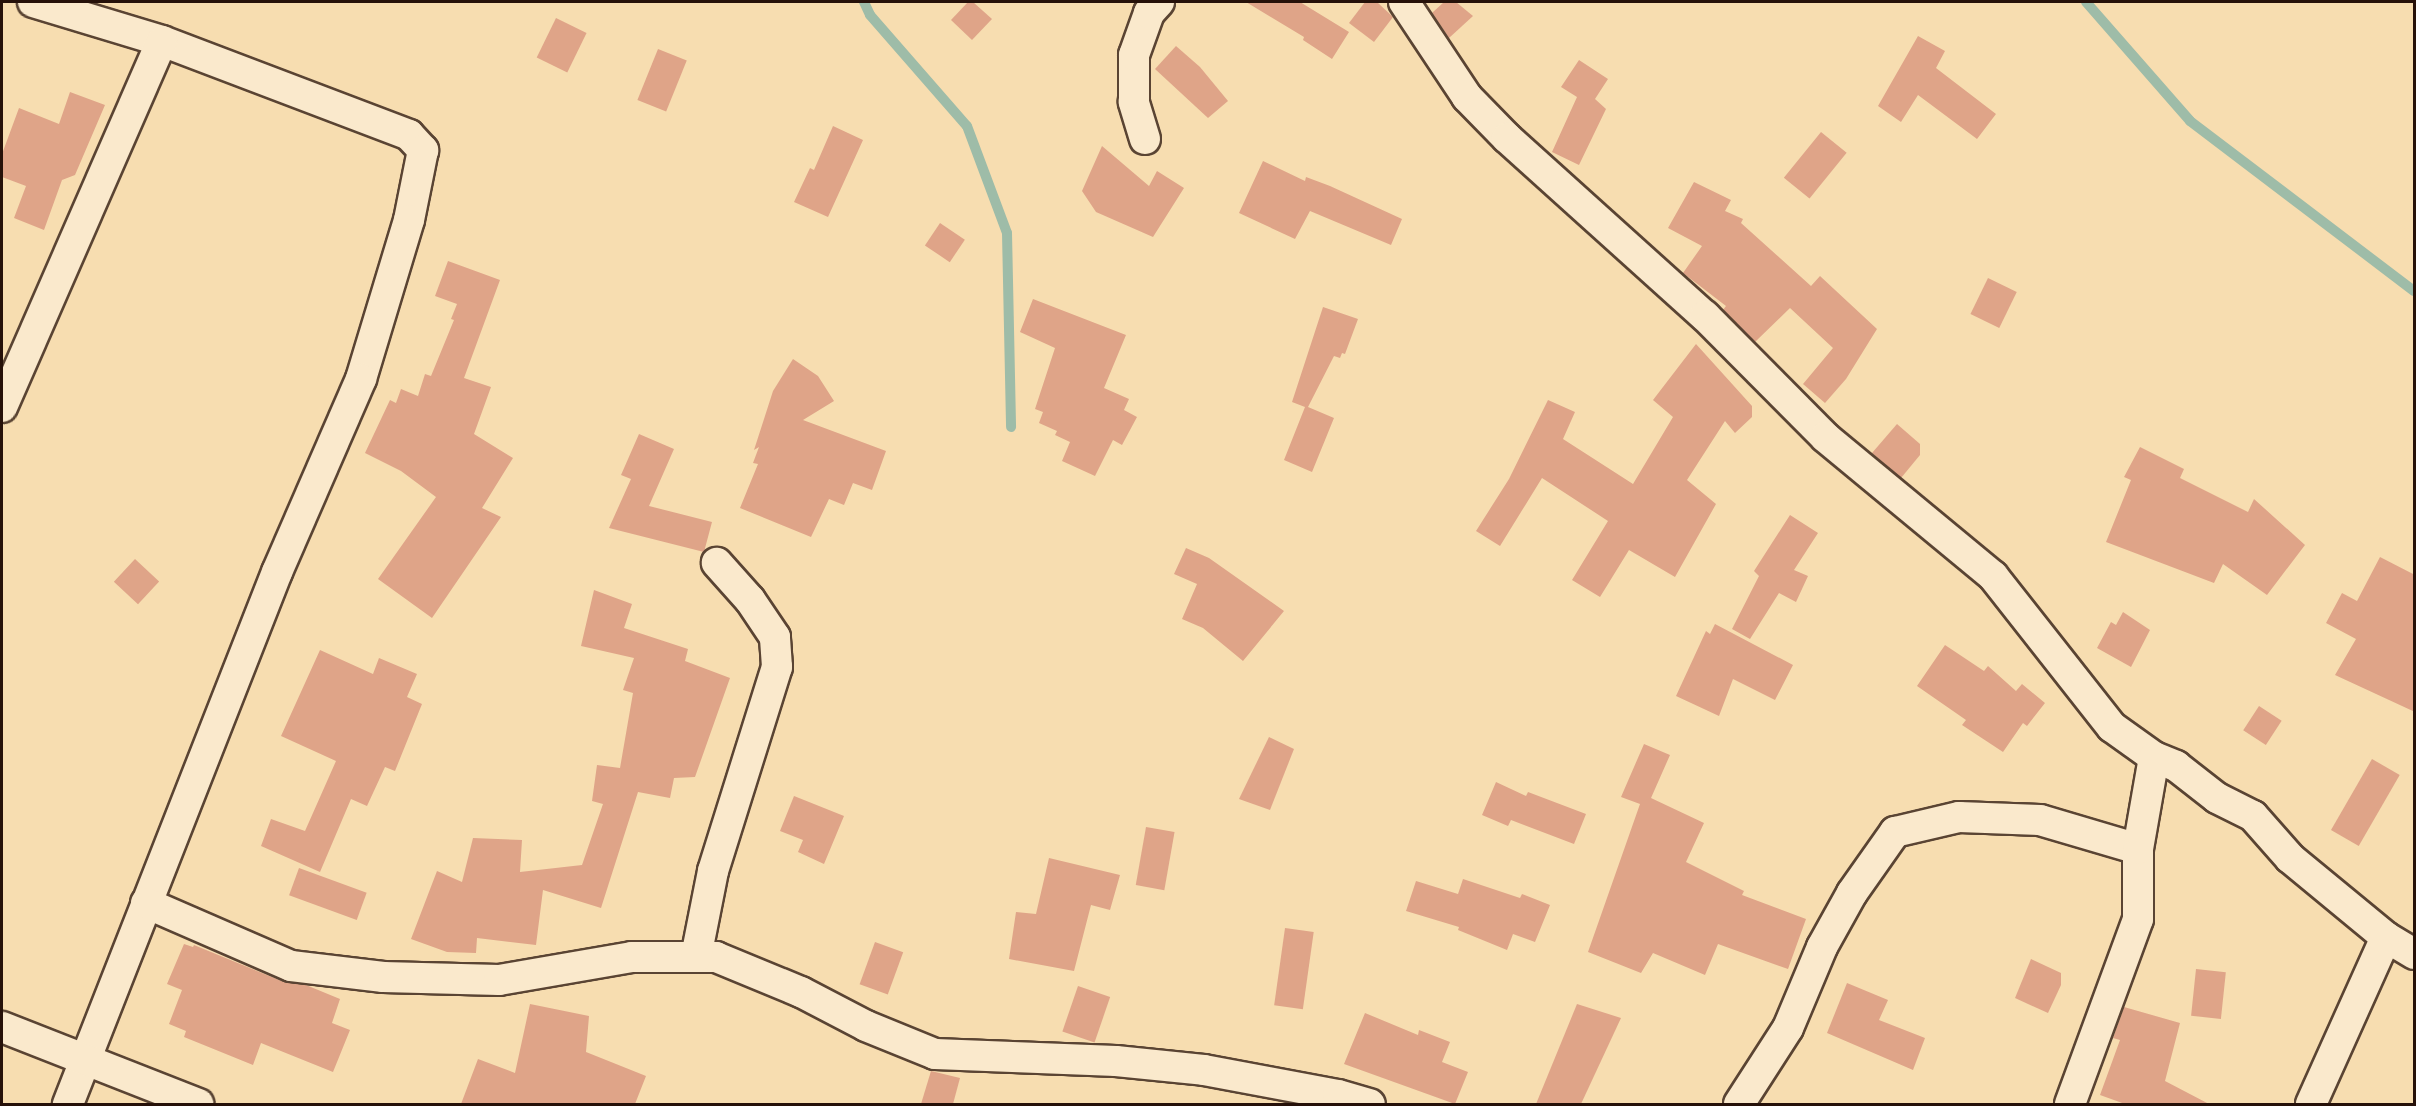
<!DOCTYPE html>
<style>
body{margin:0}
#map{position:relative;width:2416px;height:1106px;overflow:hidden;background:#f7ddb0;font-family:"Gentium Book Plus",serif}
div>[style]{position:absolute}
.stream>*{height:10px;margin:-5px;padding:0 5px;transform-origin:5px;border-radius:5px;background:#9ebca8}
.building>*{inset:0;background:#dfa488;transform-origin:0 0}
.roads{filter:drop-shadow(2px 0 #5a4433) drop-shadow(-2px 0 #5a4433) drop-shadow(0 2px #5a4433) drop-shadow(0 -2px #5a4433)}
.minor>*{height:30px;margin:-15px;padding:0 15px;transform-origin:15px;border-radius:15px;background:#fae9cc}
span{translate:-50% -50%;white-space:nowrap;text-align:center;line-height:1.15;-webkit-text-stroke:5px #fae9cc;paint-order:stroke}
.frame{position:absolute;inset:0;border:3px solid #261109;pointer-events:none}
</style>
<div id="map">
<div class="stream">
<div style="left:864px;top:2px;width:14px;rotate:65deg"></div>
<div style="left:870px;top:15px;width:147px;rotate:48.9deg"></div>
<div style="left:967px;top:126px;width:114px;rotate:69.5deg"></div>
<div style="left:1007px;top:233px;width:194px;rotate:88.8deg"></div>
<div style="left:2086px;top:2px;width:158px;rotate:48.8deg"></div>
<div style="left:2190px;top:121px;width:281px;rotate:37.2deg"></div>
</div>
<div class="building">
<div style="clip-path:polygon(968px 2px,973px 2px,992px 19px,972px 40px,951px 20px)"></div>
<div style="clip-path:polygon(1246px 2px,1300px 2px,1349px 32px,1332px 59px,1303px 40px,1304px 37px)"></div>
<div style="clip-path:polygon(1365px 2px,1377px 2px,1393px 17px,1374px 42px,1349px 23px)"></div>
<div style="clip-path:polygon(1444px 2px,1456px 2px,1473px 16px,1449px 38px,1432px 13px)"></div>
<div style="left:556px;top:18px;width:34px;height:44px;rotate:26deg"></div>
<div style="clip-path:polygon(1918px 36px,1945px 51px,1936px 68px,1996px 114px,1977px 139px,1918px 95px,1901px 122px,1878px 106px)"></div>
<div style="clip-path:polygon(1176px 46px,1200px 67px,1228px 101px,1208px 118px,1155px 69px)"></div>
<div style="left:658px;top:49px;width:31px;height:55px;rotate:22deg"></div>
<div style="clip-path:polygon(1579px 60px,1608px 79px,1595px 99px,1606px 109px,1579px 165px,1552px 152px,1577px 97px,1561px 87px)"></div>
<div style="clip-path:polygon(70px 92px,105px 105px,75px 175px,62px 180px,44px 230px,14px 218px,26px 186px,2px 177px,2px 154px,19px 108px,59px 124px)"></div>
<div style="clip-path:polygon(833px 126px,863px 140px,828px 217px,794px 202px,810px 168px,814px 170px)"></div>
<div style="left:1821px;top:132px;width:33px;height:59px;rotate:39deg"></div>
<div style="clip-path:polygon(1102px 146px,1149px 186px,1157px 171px,1184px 188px,1153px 237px,1096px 212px,1082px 191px)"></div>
<div style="clip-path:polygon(1263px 161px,1305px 181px,1306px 177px,1330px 186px,1402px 219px,1391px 245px,1310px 211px,1295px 239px,1239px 213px)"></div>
<div style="clip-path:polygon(1694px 182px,1731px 200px,1725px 211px,1743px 219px,1741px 223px,1811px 286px,1820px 276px,1877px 329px,1846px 379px,1825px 403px,1803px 384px,1833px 348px,1790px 308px,1755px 342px,1723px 310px,1726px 306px,1683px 273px,1702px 246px,1668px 228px)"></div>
<div style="left:940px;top:223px;width:30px;height:27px;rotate:34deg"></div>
<div style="clip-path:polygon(448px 261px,500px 280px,464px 378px,491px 387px,474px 434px,513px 458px,482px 508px,501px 517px,432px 618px,378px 579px,436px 497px,401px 471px,365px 453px,390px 400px,396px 403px,401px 389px,418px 396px,425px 374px,431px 376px,454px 320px,451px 319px,457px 304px,435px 296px)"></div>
<div style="left:1988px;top:278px;width:32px;height:40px;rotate:26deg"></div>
<div style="clip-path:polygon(1033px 299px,1126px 335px,1104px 388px,1129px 399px,1124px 410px,1137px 417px,1122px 445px,1113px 440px,1095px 476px,1062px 461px,1070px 442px,1055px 435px,1057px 431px,1039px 423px,1043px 412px,1035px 409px,1055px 348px,1020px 332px)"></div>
<div style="clip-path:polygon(1323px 307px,1358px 319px,1345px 354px,1342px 353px,1340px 358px,1334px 356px,1308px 407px,1334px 418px,1312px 472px,1284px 460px,1305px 407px,1292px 402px)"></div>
<div style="clip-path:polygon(1696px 344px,1752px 406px,1752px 417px,1735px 433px,1725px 421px,1687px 480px,1716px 504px,1675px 577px,1629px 550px,1600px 597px,1572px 580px,1608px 521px,1542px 478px,1500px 546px,1476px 531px,1509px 479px,1548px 400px,1575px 412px,1563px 439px,1633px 484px,1673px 417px,1653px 400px)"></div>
<div style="clip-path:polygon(793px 359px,818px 376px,834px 401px,803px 420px,886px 451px,872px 490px,853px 483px,844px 505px,829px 499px,811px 537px,740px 508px,758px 464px,753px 463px,759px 447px,754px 450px,773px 391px)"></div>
<div style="clip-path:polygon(1897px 424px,1920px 444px,1920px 455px,1901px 478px,1872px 453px)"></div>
<div style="clip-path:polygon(639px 434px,674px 449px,649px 506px,712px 522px,704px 552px,609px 528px,631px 479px,621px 475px)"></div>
<div style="clip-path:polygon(2140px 447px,2184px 469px,2180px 478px,2248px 512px,2254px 499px,2305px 545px,2267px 595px,2223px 564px,2214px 583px,2106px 542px,2131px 480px,2124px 477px)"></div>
<div style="clip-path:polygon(1790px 515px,1818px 533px,1794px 570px,1808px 576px,1796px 602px,1779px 593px,1750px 639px,1732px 629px,1759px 576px,1754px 571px)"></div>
<div style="clip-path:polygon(1186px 548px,1209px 558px,1284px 611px,1243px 661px,1203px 628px,1182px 619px,1197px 584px,1174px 574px)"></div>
<div style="clip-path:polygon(2380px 557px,2415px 575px,2415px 712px,2335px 675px,2356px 639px,2326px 623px,2342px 593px,2357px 601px)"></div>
<div style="left:135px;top:559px;width:33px;height:31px;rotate:43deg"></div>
<div style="clip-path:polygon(594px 590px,632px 604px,624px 628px,688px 649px,685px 661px,730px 678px,695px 777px,674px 778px,670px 798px,638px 792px,601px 908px,543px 890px,536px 945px,477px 938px,476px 953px,447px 952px,411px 939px,437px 871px,462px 882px,473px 838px,522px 840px,520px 872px,582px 865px,603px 804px,592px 801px,597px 765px,620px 768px,633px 693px,623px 690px,634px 658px,581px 646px)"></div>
<div style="clip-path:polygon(2123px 612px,2150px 630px,2131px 667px,2097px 648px,2111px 622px,2116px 625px)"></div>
<div style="clip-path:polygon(1715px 624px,1793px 665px,1775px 700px,1733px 679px,1719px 716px,1676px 696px,1706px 631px,1710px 634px)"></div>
<div style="clip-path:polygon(1945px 645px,1984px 671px,1988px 666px,2016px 691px,2022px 684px,2045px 703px,2027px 726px,2023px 723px,2003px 752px,1962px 725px,1966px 720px,1917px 686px)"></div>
<div style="clip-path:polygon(320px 650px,373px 674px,379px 658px,417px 674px,407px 697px,422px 704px,395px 771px,385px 767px,367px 806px,351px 799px,320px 872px,261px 846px,271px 819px,305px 831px,336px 761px,281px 736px)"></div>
<div style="left:2259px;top:706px;width:27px;height:29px;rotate:33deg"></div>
<div style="clip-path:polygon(1269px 737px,1294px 749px,1270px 810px,1239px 799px)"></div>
<div style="clip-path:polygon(1644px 744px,1670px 755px,1651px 798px,1704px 823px,1686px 862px,1744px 891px,1742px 895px,1806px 919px,1788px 969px,1718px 944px,1705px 975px,1653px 953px,1641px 973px,1588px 952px,1640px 804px,1621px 797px)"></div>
<div style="left:2372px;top:759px;width:32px;height:82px;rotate:30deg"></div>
<div style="clip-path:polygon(1496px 782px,1526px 796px,1528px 792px,1586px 814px,1574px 844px,1511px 820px,1508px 826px,1482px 815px)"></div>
<div style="clip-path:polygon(794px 796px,844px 816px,824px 864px,798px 852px,803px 840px,780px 831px)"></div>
<div style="left:1146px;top:827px;width:29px;height:59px;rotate:10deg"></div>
<div style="clip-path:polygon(1049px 858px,1120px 875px,1110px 910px,1091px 905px,1074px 971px,1009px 959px,1016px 912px,1036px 914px)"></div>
<div style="left:299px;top:868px;width:72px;height:29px;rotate:20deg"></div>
<div style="clip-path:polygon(1463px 879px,1520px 898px,1522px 894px,1550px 905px,1535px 942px,1513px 934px,1507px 950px,1458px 930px,1459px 927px,1406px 911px,1416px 881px,1458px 894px)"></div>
<div style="left:1285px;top:928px;width:29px;height:78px;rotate:8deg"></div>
<div style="left:875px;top:942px;width:30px;height:45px;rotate:20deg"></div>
<div style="clip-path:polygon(184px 944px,193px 947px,194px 945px,284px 982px,306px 985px,340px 999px,332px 1023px,350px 1030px,333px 1072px,261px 1043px,253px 1065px,184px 1037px,186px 1031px,169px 1024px,182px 990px,167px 984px)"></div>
<div style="clip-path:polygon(2031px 959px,2061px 973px,2061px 985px,2048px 1013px,2015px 998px)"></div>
<div style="left:2196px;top:969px;width:30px;height:47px;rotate:6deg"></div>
<div style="clip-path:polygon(1847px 983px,1888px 1000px,1879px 1020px,1925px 1038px,1913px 1070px,1827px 1033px)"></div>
<div style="left:1078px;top:986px;width:34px;height:48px;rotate:19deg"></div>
<div style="clip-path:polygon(530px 1004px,589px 1016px,586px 1052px,646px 1076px,635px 1104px,461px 1104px,478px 1059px,515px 1073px)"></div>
<div style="clip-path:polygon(1577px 1004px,1621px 1018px,1581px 1104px,1536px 1104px)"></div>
<div style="clip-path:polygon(2124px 1007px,2180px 1023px,2165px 1081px,2209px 1104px,2125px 1104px,2100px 1095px,2120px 1040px,2113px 1038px)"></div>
<div style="clip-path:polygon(1365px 1013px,1418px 1035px,1419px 1030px,1450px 1042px,1442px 1062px,1468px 1072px,1455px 1104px,1344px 1064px)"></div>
<div style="clip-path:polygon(931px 1071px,960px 1078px,953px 1104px,921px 1104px)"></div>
</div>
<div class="roads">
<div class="minor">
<div style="left:33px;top:2px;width:135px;rotate:16.8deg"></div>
<div style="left:162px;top:41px;width:264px;rotate:20.8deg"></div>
<div style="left:409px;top:135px;width:21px;rotate:47deg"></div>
<div style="left:423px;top:150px;width:71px;rotate:101.3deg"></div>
<div style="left:409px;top:220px;width:166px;rotate:106.8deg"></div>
<div style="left:361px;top:379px;width:210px;rotate:113.5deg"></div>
<div style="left:277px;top:572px;width:572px;rotate:111.45deg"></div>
<div style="left:1404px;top:2px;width:114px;rotate:56.4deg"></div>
<div style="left:1467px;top:97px;width:57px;rotate:45.7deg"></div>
<div style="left:1507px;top:138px;width:266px;rotate:42deg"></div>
<div style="left:1705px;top:316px;width:170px;rotate:45.2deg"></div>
<div style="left:1825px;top:437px;width:218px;rotate:39.6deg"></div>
<div style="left:1993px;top:576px;width:192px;rotate:51.8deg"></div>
<div style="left:2112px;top:727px;width:52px;rotate:35.5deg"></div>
<div style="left:2154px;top:757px;width:24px;rotate:22deg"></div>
<div style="left:2176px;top:766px;width:52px;rotate:38deg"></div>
<div style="left:2217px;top:798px;width:40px;rotate:26.6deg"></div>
<div style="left:2253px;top:816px;width:56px;rotate:48.6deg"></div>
<div style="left:2290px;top:858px;width:124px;rotate:39.5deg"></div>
<div style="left:2386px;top:937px;width:33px;rotate:31deg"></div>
<div style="left:1145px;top:139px;width:39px;rotate:-107deg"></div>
<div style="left:1134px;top:102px;width:47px;rotate:-90deg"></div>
<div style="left:1134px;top:55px;width:45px;rotate:-70.3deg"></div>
<div style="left:1149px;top:13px;width:15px;rotate:-48deg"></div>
<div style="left:2px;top:407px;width:399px;rotate:-66.4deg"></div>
<div style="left:146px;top:903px;width:158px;rotate:23.5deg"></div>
<div style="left:291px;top:966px;width:93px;rotate:6.8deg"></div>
<div style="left:383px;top:977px;width:116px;rotate:1.5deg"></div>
<div style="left:499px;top:980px;width:135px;rotate:-9.8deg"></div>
<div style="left:632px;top:957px;width:84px"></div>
<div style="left:716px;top:957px;width:92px;rotate:22.4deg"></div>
<div style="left:801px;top:992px;width:73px;rotate:27.6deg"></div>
<div style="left:866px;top:1026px;width:74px;rotate:22.1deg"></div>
<div style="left:935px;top:1054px;width:181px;rotate:2.2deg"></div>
<div style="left:1116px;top:1061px;width:88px;rotate:5.8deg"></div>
<div style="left:1204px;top:1070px;width:136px;rotate:10.6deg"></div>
<div style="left:1338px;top:1095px;width:33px;rotate:16deg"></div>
<div style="left:696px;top:957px;width:88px;rotate:-78.8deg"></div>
<div style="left:713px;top:871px;width:214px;rotate:-72.6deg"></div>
<div style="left:777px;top:667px;width:30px;rotate:-94deg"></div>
<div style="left:775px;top:637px;width:45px;rotate:-124deg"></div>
<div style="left:750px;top:600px;width:50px;rotate:-131.7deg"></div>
<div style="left:2px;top:1027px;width:211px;rotate:21.4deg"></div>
<div style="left:1739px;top:1104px;width:90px;rotate:-57.2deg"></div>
<div style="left:1788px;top:1028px;width:88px;rotate:-67.2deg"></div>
<div style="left:1822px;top:947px;width:62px;rotate:-60.9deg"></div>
<div style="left:1852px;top:893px;width:75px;rotate:-54.8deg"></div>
<div style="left:1895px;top:832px;width:66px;rotate:-13.2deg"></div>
<div style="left:1959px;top:817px;width:81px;rotate:2.1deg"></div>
<div style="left:2040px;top:820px;width:102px;rotate:16.5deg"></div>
<div style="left:2070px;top:1104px;width:197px;rotate:-69.8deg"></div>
<div style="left:2138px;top:919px;width:70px;rotate:-90deg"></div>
<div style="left:2138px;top:849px;width:93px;rotate:-80.1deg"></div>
<div style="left:2311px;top:1104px;width:183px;rotate:-65.8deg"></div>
</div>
</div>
<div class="frame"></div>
</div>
